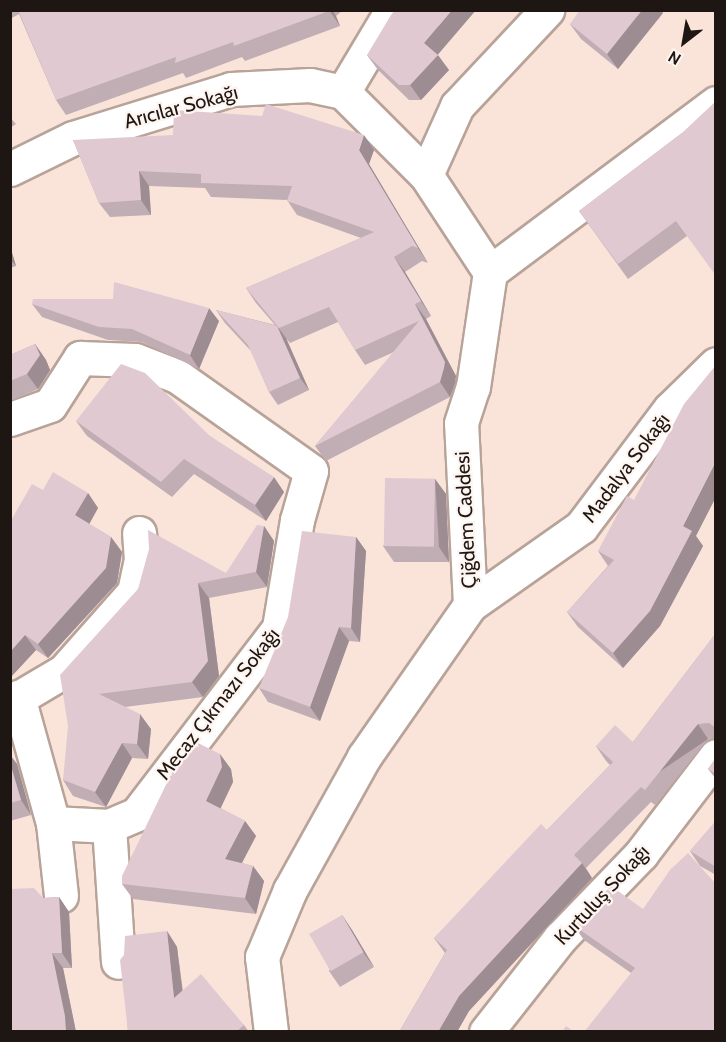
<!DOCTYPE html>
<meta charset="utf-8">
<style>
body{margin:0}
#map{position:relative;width:726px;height:1042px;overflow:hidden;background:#fae4da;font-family:Cabin,sans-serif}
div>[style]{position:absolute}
.roads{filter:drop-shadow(2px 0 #b8a399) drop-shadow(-2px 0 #b8a399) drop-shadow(0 2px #b8a399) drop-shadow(0 -2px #b8a399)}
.minor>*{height:33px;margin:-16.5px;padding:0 16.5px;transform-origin:16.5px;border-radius:16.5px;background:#fff}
.wall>*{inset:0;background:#c1adb4}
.shaded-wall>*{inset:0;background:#9d8d92;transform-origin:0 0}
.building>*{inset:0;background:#e0c9d1;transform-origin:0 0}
span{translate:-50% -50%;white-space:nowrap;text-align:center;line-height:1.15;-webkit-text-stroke:4.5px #fef5f0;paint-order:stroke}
.street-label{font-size:20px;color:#1e1612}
.frame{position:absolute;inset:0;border:12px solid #1e1612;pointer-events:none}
.north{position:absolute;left:654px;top:12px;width:60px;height:60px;-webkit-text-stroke:4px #fef5f0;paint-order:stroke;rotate:211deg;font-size:16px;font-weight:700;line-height:24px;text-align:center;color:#1e1612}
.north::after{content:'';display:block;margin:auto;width:21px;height:27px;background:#1e1612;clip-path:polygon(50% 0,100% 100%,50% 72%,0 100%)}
</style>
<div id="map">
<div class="roads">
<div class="minor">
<div style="left:343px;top:92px;width:96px;rotate:-59.1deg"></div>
<div style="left:10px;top:169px;width:70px;rotate:-26.2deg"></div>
<div style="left:73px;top:138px;width:165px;rotate:-17.2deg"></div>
<div style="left:231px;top:89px;width:79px;rotate:-2.9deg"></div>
<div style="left:310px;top:85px;width:34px;rotate:12deg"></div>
<div style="left:343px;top:92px;width:117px;rotate:45deg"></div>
<div style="left:426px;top:175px;width:116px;rotate:56.6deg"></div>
<div style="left:426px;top:175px;width:76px;rotate:-65.8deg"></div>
<div style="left:457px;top:106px;width:132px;rotate:-46.8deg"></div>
<div style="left:10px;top:419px;width:42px;rotate:-19.3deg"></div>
<div style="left:50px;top:405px;width:56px;rotate:-57.4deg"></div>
<div style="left:80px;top:358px;width:55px;rotate:2.1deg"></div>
<div style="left:135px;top:360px;width:45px;rotate:20.9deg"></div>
<div style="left:177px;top:376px;width:164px;rotate:35.3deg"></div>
<div style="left:311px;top:471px;width:51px;rotate:105.9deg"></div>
<div style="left:297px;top:520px;width:109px;rotate:99.5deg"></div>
<div style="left:279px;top:628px;width:234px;rotate:127.4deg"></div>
<div style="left:137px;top:814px;width:30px;rotate:157deg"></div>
<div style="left:109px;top:826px;width:56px;rotate:-176.9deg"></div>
<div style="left:470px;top:605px;width:136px;rotate:-35.1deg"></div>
<div style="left:581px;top:527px;width:148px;rotate:-53deg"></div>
<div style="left:670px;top:409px;width:64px;rotate:-44.4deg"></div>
<div style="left:18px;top:697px;width:131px;rotate:74.5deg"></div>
<div style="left:53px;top:823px;width:73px;rotate:83.7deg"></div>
<div style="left:10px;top:703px;width:63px;rotate:-30.7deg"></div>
<div style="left:64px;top:671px;width:106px;rotate:-48.5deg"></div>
<div style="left:134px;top:592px;width:33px;rotate:-78deg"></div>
<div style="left:141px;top:560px;width:27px;rotate:-94deg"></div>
<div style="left:109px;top:826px;width:136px;rotate:86.2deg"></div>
<div style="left:271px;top:1032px;width:76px;rotate:-96.8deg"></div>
<div style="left:262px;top:957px;width:73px;rotate:-67.3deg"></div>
<div style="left:290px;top:890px;width:152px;rotate:-60.9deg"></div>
<div style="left:364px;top:757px;width:185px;rotate:-55.1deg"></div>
<div style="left:470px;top:605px;width:182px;rotate:-92.8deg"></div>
<div style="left:461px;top:423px;width:38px;rotate:-72deg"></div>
<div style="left:473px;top:387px;width:116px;rotate:-81.6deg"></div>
<div style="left:490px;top:272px;width:282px;rotate:-36.8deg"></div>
<div style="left:486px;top:1032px;width:120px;rotate:-51.8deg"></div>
<div style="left:560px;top:938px;width:117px;rotate:-46deg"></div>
<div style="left:641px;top:854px;width:123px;rotate:-52.6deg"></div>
</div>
</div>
<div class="wall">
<div style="clip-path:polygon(10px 10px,343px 10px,336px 16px,340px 26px,245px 61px,242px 57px,186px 78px,183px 73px,66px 115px,56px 100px,19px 14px,10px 19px)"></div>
<div style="clip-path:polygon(476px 10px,437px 55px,449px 70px,421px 100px,409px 100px,378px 70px,367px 55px)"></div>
<div style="clip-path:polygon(663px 13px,618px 69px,581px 39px,570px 24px)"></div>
<div style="clip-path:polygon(10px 117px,16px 124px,10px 128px)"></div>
<div style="clip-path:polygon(682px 133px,687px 236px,628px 279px,579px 211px)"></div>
<div style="clip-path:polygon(73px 140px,374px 150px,369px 164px,428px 263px,422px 261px,405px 272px,431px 316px,426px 319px,456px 376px,455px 383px,450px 397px,326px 461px,315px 446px,394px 352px,365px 365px,355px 350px,338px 322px,290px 343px,283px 335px,286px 338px,309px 390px,278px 405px,269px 392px,251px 351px,225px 323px,216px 310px,275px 325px,256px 303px,246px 288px,361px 238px,297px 215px,287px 200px,211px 197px,205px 188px,149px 186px,151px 215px,110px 217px,99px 203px)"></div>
<div style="clip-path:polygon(10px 246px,16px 266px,10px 268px)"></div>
<div style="clip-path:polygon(32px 304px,219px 321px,199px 369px,142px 342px,108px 340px,42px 317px)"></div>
<div style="clip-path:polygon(35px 344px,46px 360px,50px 370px,38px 389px,10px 401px,10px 355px)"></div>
<div style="clip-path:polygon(76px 421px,210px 436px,284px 492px,266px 521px,194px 474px,172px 497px,87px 436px)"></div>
<div style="clip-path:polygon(435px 479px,446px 494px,449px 562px,394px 562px,383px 546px)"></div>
<div style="clip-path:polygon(43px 490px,88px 493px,98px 508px,89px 524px,111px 537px,122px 552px,117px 583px,48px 658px,36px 650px,10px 678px,10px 522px)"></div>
<div style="clip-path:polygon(264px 526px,274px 541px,267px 587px,209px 598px,219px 676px,203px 697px,125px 707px,151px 729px,148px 759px,132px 758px,106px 807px,73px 796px,63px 780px,138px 589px,226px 573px)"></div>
<div style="clip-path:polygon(696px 536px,703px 546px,660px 626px,623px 668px,578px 627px,567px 612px,608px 566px,598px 551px)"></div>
<div style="clip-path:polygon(356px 537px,366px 551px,360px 642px,349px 641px,320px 721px,268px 702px,259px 688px)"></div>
<div style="clip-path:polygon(716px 633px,716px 738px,708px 739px,655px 805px,651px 802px,586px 868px,592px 878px,469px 1011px,457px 1032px,399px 1032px,445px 953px,434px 938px,547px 830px,610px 765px,606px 761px,596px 746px,633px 742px)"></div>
<div style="clip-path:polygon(10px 755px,17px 764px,31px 815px,10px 821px)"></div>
<div style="clip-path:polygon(716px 758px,716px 779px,708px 769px)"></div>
<div style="clip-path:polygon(231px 769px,233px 782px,220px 808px,245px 821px,256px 836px,242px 863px,253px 866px,264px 881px,256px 914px,133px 899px,122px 884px)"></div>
<div style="clip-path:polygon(716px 821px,716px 875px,700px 866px,690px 851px)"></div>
<div style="clip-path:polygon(716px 884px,631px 973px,584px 940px,573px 925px,643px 909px)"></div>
<div style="clip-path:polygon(59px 897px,69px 912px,72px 968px,63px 968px,76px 1032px,10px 1032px,43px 898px)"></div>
<div style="clip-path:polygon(342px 915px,352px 930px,374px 967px,340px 987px,329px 971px)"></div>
<div style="clip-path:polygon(167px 931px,177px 947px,183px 991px,244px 1025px,249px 1032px,128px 1032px,124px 955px)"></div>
</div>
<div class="shaded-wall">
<div style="clip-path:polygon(329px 10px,332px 10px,336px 16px,340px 26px)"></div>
<div style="clip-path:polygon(452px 10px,476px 10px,435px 58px,424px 43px)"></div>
<div style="clip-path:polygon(642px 10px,661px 10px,663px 13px,618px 69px,607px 54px)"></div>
<div style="clip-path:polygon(438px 55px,449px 70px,421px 100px,410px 85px)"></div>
<div style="clip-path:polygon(364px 135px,374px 150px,369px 164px,428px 263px,418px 248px,359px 150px)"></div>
<div style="clip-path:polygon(139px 171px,149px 186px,151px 215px,141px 200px)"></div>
<div style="clip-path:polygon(10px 246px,16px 266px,10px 259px)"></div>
<div style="clip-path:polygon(394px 257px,405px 272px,431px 316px,421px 301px)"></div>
<div style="clip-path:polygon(415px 304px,426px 319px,456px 376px,455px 383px,450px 397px,440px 382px)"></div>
<div style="clip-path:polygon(209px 308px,219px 321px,199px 369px,190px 355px)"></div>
<div style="clip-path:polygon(277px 326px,286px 338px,309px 390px,300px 378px)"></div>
<div style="clip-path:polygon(35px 344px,46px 360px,50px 370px,38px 389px,27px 374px)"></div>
<div style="clip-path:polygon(716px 461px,716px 497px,696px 536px,703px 546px,660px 626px,623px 668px,613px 653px,683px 526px)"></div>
<div style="clip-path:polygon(274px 477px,284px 492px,266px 521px,255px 505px)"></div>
<div style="clip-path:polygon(435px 479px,446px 494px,449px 562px,439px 547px)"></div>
<div style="clip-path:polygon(88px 493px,98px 508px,86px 530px,75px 515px)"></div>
<div style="clip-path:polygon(264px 526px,274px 541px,267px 587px,256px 572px)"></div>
<div style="clip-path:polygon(111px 537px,122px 552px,117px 583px,48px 658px,38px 644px)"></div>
<div style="clip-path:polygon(356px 537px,366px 551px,360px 642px,351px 628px)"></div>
<div style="clip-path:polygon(198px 583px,209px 598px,219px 676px,203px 697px,192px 682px)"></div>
<div style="clip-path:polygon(339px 627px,349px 641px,320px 721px,310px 707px)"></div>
<div style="clip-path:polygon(25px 635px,36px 650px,10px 678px,10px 652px)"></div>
<div style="clip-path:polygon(140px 714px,151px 729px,148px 759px,137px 744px)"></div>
<div style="left:698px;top:724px;width:18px;height:85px;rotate:56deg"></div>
<div style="clip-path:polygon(122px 743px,132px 758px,106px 807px,95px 792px)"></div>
<div style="clip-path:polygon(220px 754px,231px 769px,233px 782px,217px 816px,206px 801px)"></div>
<div style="clip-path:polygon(10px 755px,17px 764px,31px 815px,21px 800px,10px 763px)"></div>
<div style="clip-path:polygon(245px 821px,256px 836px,236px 874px,225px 859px)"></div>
<div style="clip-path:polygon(582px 863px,592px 878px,469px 1011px,457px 1032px,438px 1032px,459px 996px)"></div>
<div style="clip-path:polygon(253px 866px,264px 881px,256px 914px,245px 898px)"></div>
<div style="clip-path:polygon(59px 897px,69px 912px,72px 968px,62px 953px)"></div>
<div style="clip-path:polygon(342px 915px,352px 930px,374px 967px,363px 952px)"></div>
<div style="clip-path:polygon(167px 931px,177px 947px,185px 1013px,174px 998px)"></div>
<div style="clip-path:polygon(52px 953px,63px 968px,76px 1032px,66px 1032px)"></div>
</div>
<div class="building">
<div style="clip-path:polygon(18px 10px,329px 10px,329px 11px,234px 46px,233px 42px,175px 63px,176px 57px,56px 100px)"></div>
<div style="clip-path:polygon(395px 10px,452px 10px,424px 43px,438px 55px,410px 85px,399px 85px,367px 55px,391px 15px)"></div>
<div style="clip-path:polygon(580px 10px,642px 10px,607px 54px,570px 24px)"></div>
<div style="clip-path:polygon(716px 101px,716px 276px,676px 221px,618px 264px,579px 211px,682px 133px)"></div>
<div style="clip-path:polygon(266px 104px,364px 135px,359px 150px,418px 248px,412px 246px,394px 257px,421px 301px,415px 304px,445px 362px,444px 368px,440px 382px,315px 446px,419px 321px,355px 350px,329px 307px,279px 328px,246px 288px,374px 232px,287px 201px,292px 186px,201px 183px,201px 174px,139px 171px,141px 200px,99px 203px,73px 140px,173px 135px,174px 110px,262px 116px)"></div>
<div style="clip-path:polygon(114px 282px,209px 308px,190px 355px,132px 329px,99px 327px,32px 304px,33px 299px,113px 299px)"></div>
<div style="clip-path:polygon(216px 310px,277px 326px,300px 378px,269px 392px,248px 345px)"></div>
<div style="clip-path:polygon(35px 344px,40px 355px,27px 374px,10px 381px,10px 355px)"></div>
<div style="clip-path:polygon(121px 364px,145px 373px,210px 436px,274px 477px,255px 505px,184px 459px,161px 482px,76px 421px)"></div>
<div style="clip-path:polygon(716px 365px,716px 461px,683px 526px,692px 531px,650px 611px,613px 653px,567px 612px,614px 560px,598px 551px,627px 496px,634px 500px,684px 404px)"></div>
<div style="clip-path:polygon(53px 472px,88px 493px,75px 515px,111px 537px,106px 568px,38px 644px,25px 635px,10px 652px,10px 522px,32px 484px,43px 490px)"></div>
<div style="left:385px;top:478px;width:50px;height:68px;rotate:1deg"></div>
<div style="clip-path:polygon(257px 525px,264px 526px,256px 572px,198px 583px,208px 661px,192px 682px,99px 694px,140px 714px,137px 744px,122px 743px,95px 792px,63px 780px,68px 726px,60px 675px,138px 589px,149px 549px,148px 530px,226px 573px)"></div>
<div style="clip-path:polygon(302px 531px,356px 537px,351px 628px,339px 627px,310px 707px,259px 688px,288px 617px)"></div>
<div style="clip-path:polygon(716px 633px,716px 728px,709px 723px,698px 724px,645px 790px,641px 787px,574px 855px,582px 863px,459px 996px,438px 1032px,399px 1032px,447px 950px,434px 938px,541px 824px,547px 830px,613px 762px,596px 746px,615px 725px,633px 742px)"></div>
<div style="clip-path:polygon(194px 741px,220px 754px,222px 767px,206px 801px,245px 821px,225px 859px,253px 866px,245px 898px,122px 884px,122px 876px,175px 766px)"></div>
<div style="clip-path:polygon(716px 758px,716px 774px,708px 769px)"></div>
<div style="clip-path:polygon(10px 763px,21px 800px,10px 803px)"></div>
<div style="clip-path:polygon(716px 821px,716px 867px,690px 851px)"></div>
<div style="clip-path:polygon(688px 853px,716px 884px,716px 1032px,643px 1032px,641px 1030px,640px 1032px,584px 1032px,635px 968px,573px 925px,611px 886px,643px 909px,670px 870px)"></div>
<div style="clip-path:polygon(34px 888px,43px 898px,59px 897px,62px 953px,52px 953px,65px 1016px,66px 1032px,10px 1032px,10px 889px)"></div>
<div style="left:342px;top:915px;width:43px;height:38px;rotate:60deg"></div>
<div style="clip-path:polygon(167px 931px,174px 998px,201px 974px,244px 1025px,236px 1032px,128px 1032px,120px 960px,124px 955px,125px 936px)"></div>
<div style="clip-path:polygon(566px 1026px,574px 1032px,562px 1032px)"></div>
</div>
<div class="street-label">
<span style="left:181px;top:107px;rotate:-15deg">Arıcılar Sokağı</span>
<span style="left:626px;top:468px;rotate:-53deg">Madalya Sokağı</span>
<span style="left:466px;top:520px;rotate:-93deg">Çiğdem Caddesi</span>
<span style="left:218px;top:704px;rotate:-52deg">Mecaz Çıkmazı Sokağı</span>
<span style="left:602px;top:895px;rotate:-47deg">Kurtuluş Sokağı</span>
</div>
<div class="frame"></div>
<div class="north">N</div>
</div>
